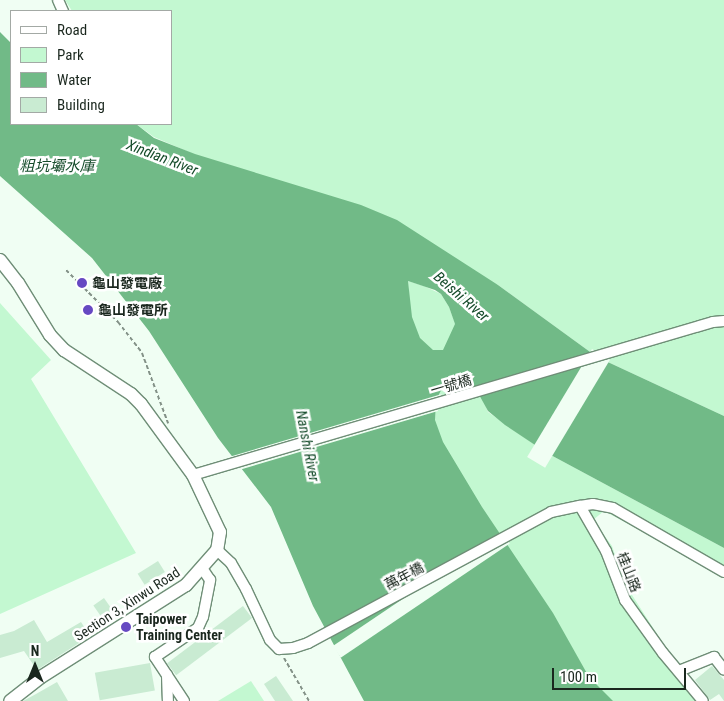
<!DOCTYPE html>
<meta charset="utf-8">
<style>
body{margin:0}
#map{position:relative;width:724px;height:701px;overflow:hidden;background:#f0fef3;font-family:"Roboto Condensed","Noto Sans TC",sans-serif}
div>[style]{position:absolute}
.green>*{inset:0;background:#c3f8d1}
.water>*{inset:0;background:#71ba87}
.pier>*{inset:0;background:#f0fef3;transform-origin:0 0}
.building>*{inset:0;background:#c9ebd2;transform-origin:0 0}
.path>*{height:2px;margin-top:-1px;transform-origin:0;background:repeating-linear-gradient(90deg,#839187 0 4px,transparent 0 6.5px)}
.roads{filter:drop-shadow(1px 0 #6f8e77) drop-shadow(-1px 0 #6f8e77) drop-shadow(0 1px #6f8e77) drop-shadow(0 -1px #6f8e77)}
.minor>*{height:10px;margin:-5px;padding:0 5px;transform-origin:5px;border-radius:5px;background:#fff}
.major>*{height:12px;margin:-6px;padding:0 6px;transform-origin:6px;border-radius:6px;background:#fff}
.dots>*{width:14px;height:14px;translate:-50% -50%;box-sizing:border-box;border:2px solid #fff;border-radius:50%}
span{translate:-50% -50%;white-space:nowrap;text-align:center;line-height:1.15;-webkit-text-stroke:5px #fff;paint-order:stroke}
.poi-label{font-size:14px;color:#1a271e;font-weight:700}
.left{translate:0 -50%;text-align:left}
.street-label{font-size:14px;color:#1a271e}
.water-label{font-size:15px;color:#164c2b;font-style:italic}
.legend{position:absolute;left:10px;top:10px;width:162px;height:115px;box-sizing:border-box;background:#fff;border:1px solid #a3a9a5;margin:0;padding:6px 9px;list-style:none;font-size:15px;color:#1a271e}
.legend li{display:flex;align-items:center;gap:10px;height:25px}
.legend b{width:25px;border:1px solid #a3a9a5}
.north{position:absolute;left:10px;top:641px;width:50px;height:50px;-webkit-text-stroke:4px #fff;paint-order:stroke;rotate:0deg;font-size:14px;font-weight:700;line-height:20px;text-align:center;color:#1a271e}
.north::after{content:'';display:block;margin:auto;width:18px;height:22px;background:#1a271e;clip-path:polygon(50% 0,100% 100%,50% 72%,0 100%)}
.scale{position:absolute;left:552px;top:668px;width:134px;height:22px;box-sizing:border-box;border:2px solid #1a271e;border-top:0;padding-left:6px;font-size:15px;line-height:18px;white-space:nowrap;color:#1a271e;-webkit-text-stroke:4px #fff;paint-order:stroke}
</style>
<div id="map">
<div class="green">
<div style="clip-path:polygon(65px 0,724px 0,724px 416px,597px 357px,498px 285px,154px 137px,136px 124px,171px 124px,171px 11px,72px 11px)"></div>
<div style="clip-path:polygon(408px 281px,424px 286px,441px 294px,449px 307px,488px 412px,547px 453px,724px 548px,724px 575px,604px 511px,593px 520px,612px 546px,625px 584px,664px 645px,709px 701px,430px 701px)"></div>
<div style="clip-path:polygon(0 303px,51px 360px,31px 379px,136px 553px,0 614px)"></div>
<div style="clip-path:polygon(251px 681px,264px 701px,218px 701px)"></div>
</div>
<div class="water">
<div style="clip-path:polygon(evenodd,0 32px,11px 43px,11px 124px,136px 124px,154px 138px,195px 154px,361px 205px,397px 220px,498px 285px,597px 357px,724px 416px,724px 548px,547px 453px,505px 425px,488px 411px,466px 371px,446px 381px,436px 400px,435px 420px,443px 442px,482px 507px,553px 613px,589px 677px,613px 701px,364px 701px,313px 606px,271px 507px,218px 438px,149px 331px,92px 258px,0 176px,0 32px,408px 281px,435px 290px,441px 294px,449px 307px,455px 324px,443px 350px,433px 350px,420px 338px,412px 317px,408px 281px)"></div>
</div>
<div class="pier">
<div style="left:592px;top:349px;width:21px;height:126px;rotate:31deg"></div>
<div style="clip-path:polygon(442px 394px,438px 401px,438px 411px,239px 470px,229px 457px)"></div>
<div style="left:502px;top:532px;width:14px;height:204px;rotate:56deg"></div>
</div>
<div class="building">
<div style="left:158px;top:561px;width:13px;height:24px;rotate:58deg"></div>
<div style="left:104px;top:598px;width:19px;height:13px;rotate:55deg"></div>
<div style="left:243px;top:606px;width:15px;height:95px;rotate:53deg"></div>
<div style="clip-path:polygon(34px 620px,47px 642px,81px 622px,90px 636px,37px 670px,24px 651px,0 658px,0 635px,14px 631px)"></div>
<div style="left:150px;top:663px;width:28px;height:56px;rotate:80deg"></div>
<div style="clip-path:polygon(712px 666px,724px 680px,724px 701px,719px 694px,710px 700px,695px 680px)"></div>
<div style="clip-path:polygon(276px 676px,293px 701px,275px 701px,264px 684px)"></div>
<div style="clip-path:polygon(57px 682px,68px 701px,23px 701px,36px 694px)"></div>
</div>
<div class="path">
<div style="left:66px;top:270px;width:74px;rotate:45deg"></div>
<div style="left:118px;top:322px;width:39px;rotate:52deg"></div>
<div style="left:142px;top:353px;width:75px;rotate:69.6deg"></div>
<div style="left:284px;top:658px;width:50px;rotate:59.8deg"></div>
</div>
<div class="roads">
<div class="minor">
<div style="left:58px;top:0;width:12px;rotate:66deg"></div>
<div style="left:193px;top:475px;width:542px;rotate:-16.4deg"></div>
<div style="left:713px;top:322px;width:11px;rotate:-5deg"></div>
<div style="left:580px;top:506px;width:13px;rotate:-9deg"></div>
<div style="left:593px;top:504px;width:20px;rotate:11deg"></div>
<div style="left:613px;top:508px;width:128px;rotate:30deg"></div>
<div style="left:217px;top:550px;width:19px;rotate:43deg"></div>
<div style="left:231px;top:563px;width:30px;rotate:60deg"></div>
<div style="left:246px;top:589px;width:56px;rotate:64.8deg"></div>
<div style="left:270px;top:640px;width:13px;rotate:45deg"></div>
<div style="left:279px;top:649px;width:14px;rotate:-4deg"></div>
<div style="left:293px;top:648px;width:16px;rotate:-18deg"></div>
<div style="left:308px;top:643px;width:276px;rotate:-28.3deg"></div>
<div style="left:551px;top:512px;width:30px;rotate:-12deg"></div>
<div style="left:580px;top:506px;width:52px;rotate:60deg"></div>
<div style="left:606px;top:551px;width:53px;rotate:68.8deg"></div>
<div style="left:625px;top:600px;width:65px;rotate:54.4deg"></div>
<div style="left:663px;top:653px;width:62px;rotate:50.2deg"></div>
<div style="left:679px;top:671px;width:38px;rotate:-22deg"></div>
<div style="left:714px;top:657px;width:16px;rotate:52deg"></div>
<div style="left:167px;top:675px;width:26px;rotate:88deg"></div>
<div style="left:184px;top:701px;width:53px;rotate:-123.4deg"></div>
<div style="left:155px;top:657px;width:52px;rotate:-34deg"></div>
<div style="left:198px;top:628px;width:12px;rotate:-66deg"></div>
<div style="left:203px;top:617px;width:38px;rotate:-79deg"></div>
<div style="left:210px;top:580px;width:14px;rotate:-124deg"></div>
</div>
<div class="major">
<div style="left:0;top:260px;width:29px;rotate:52deg"></div>
<div style="left:18px;top:283px;width:61px;rotate:58.4deg"></div>
<div style="left:50px;top:335px;width:21px;rotate:47deg"></div>
<div style="left:64px;top:350px;width:80px;rotate:33.3deg"></div>
<div style="left:131px;top:394px;width:14px;rotate:45deg"></div>
<div style="left:141px;top:404px;width:88px;rotate:53.8deg"></div>
<div style="left:193px;top:475px;width:63px;rotate:64.7deg"></div>
<div style="left:220px;top:532px;width:18px;rotate:99deg"></div>
<div style="left:217px;top:550px;width:47px;rotate:131.5deg"></div>
<div style="left:186px;top:585px;width:172px;rotate:147.6deg"></div>
<div style="left:41px;top:677px;width:39px;rotate:142deg"></div>
</div>
</div>
<div class="dots">
<div style="left:82px;top:283px;background:#6649c2"></div>
<div style="left:88px;top:310px;background:#6649c2"></div>
<div style="left:126px;top:627px;background:#6649c2"></div>
</div>
<div class="poi-label">
<span class="left" style="left:92px;top:283px">龜山發電廠</span>
<span class="left" style="left:98px;top:310px">龜山發電所</span>
<span class="left" style="left:136px;top:627px">Taipower<br>Training Center</span>
</div>
<div class="street-label">
<span style="left:451px;top:385px;rotate:-16deg">一號橋</span>
<span style="left:629px;top:572px;rotate:68deg">桂山路</span>
<span style="left:404px;top:576px;rotate:-28deg">萬年橋</span>
<span style="left:127px;top:604px;rotate:-33deg">Section 3, Xinwu Road</span>
</div>
<div class="water-label">
<span style="left:162px;top:158px;rotate:21deg">Xindian River</span>
<span style="left:57px;top:167px">粗坑壩水庫</span>
<span style="left:461px;top:297px;rotate:41deg">Beishi River</span>
<span style="left:307px;top:446px;rotate:79deg">Nanshi River</span>
</div>
<ul class="legend">
<li><b style="height:6px;background:#fff"></b>Road</li>
<li><b style="height:14px;background:#c3f8d1"></b>Park</li>
<li><b style="height:14px;background:#71ba87"></b>Water</li>
<li><b style="height:14px;background:#c9ebd2"></b>Building</li>
</ul>
<div class="north">N</div>
<div class="scale">100 m</div>
</div>
